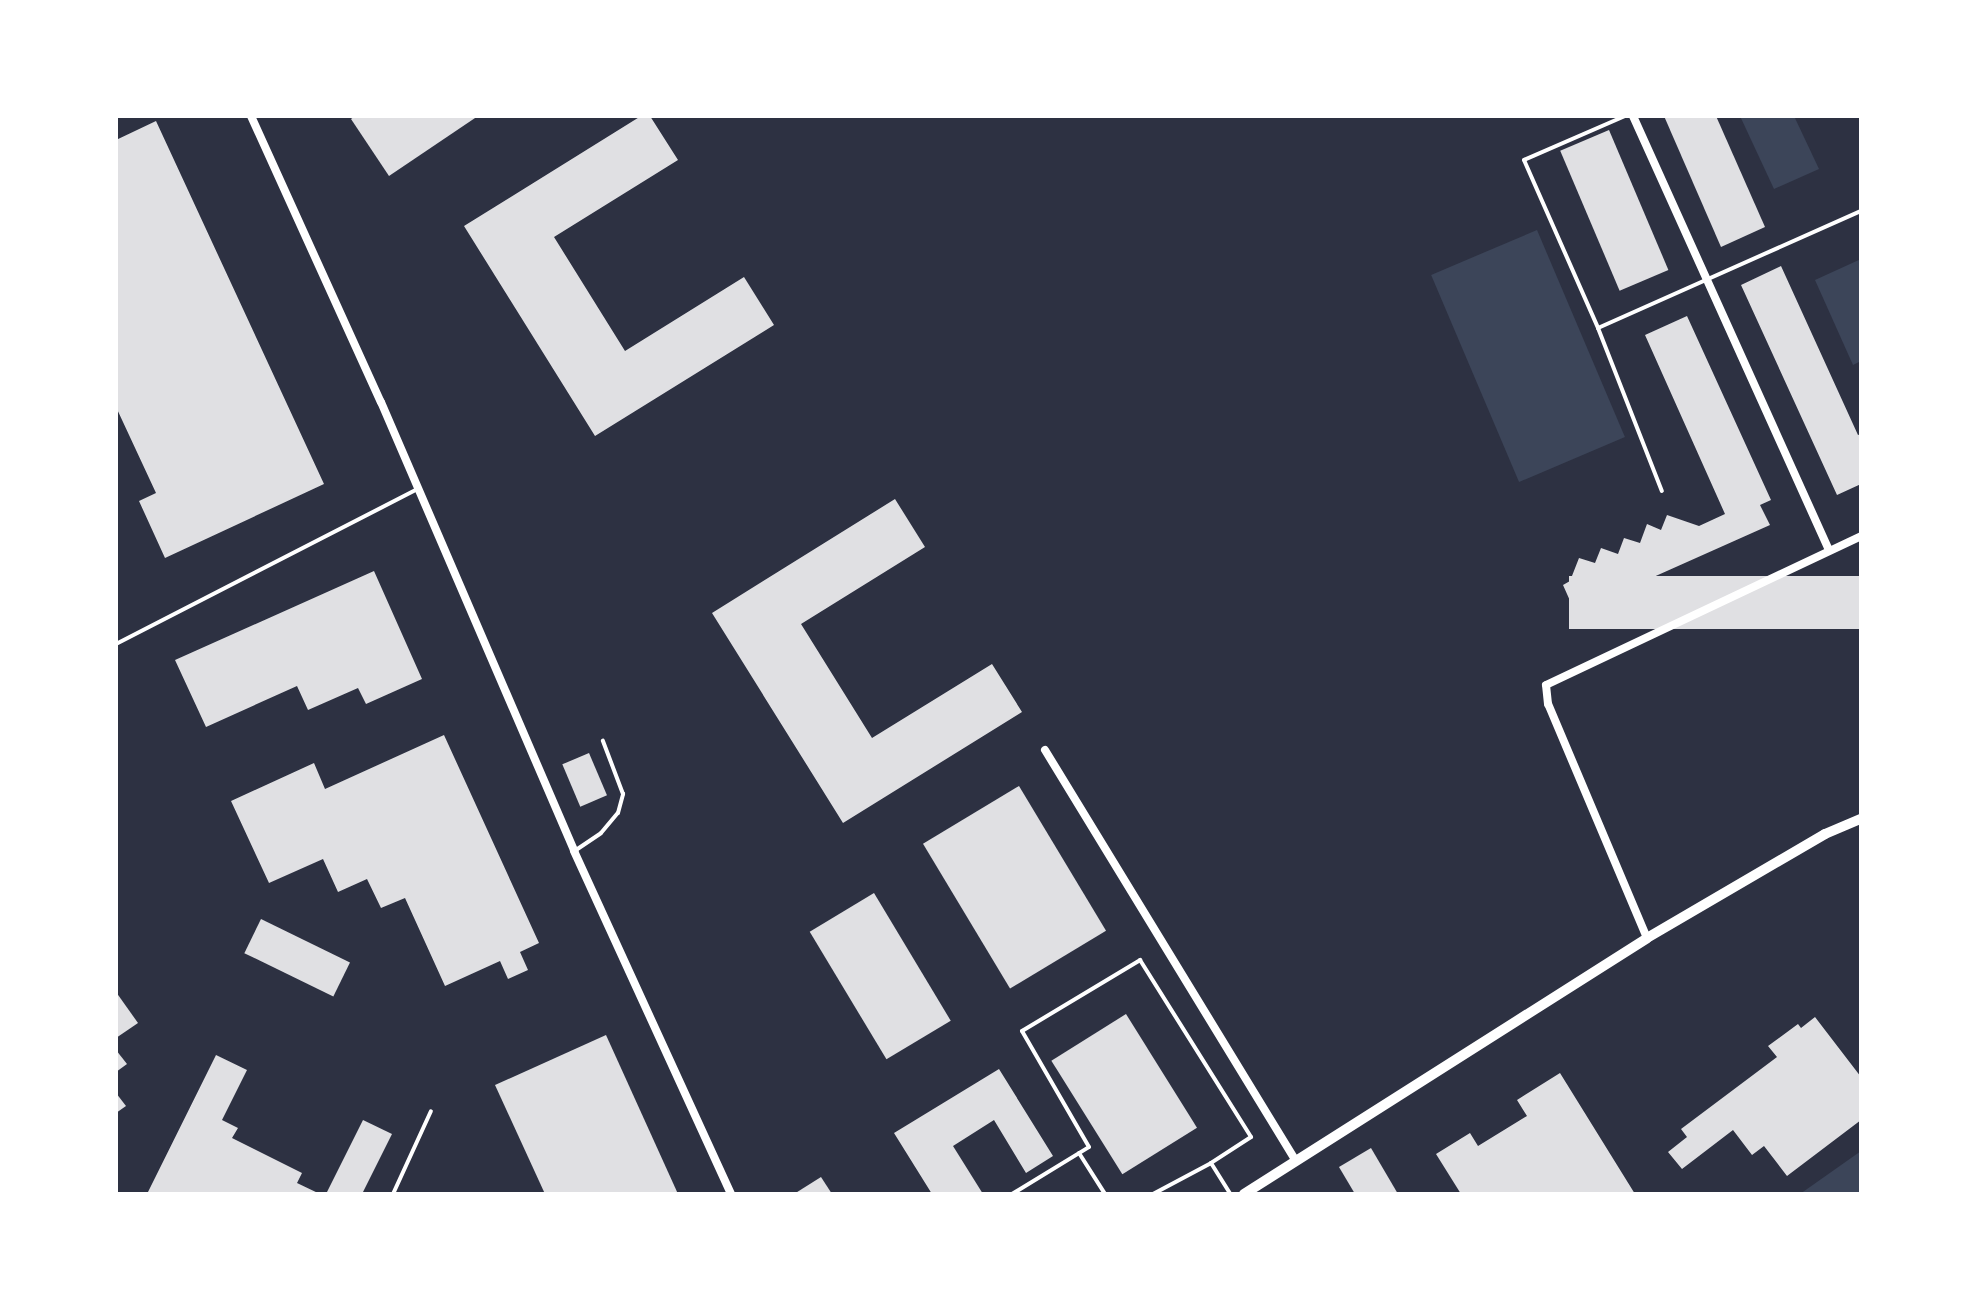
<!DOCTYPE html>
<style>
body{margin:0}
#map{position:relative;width:1977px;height:1310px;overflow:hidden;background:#2d3142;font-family:"Source Serif 4",serif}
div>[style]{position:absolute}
.green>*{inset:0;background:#3c4559;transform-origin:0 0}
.building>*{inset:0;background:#e0e0e3;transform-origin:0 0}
.service>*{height:4px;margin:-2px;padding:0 2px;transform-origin:2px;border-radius:2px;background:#fff}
.minor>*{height:8px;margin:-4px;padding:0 4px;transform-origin:4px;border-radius:4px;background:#fff}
.tertiary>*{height:10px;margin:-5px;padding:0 5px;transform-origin:5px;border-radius:5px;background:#fff}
span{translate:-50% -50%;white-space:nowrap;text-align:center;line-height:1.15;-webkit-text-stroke:8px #fff;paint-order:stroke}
.frame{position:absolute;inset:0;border:118px solid #fff;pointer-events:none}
</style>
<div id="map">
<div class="green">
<div style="clip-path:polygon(1740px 116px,1794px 116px,1819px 169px,1774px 189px)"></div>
<div style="left:1537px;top:230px;width:225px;height:115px;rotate:67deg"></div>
<div style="clip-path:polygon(1861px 259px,1861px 361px,1853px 365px,1815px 280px)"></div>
<div style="clip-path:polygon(1861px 1151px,1861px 1194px,1800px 1194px)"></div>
</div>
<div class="building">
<div style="clip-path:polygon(355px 116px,478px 116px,389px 176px,351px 119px)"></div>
<div style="clip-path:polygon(641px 116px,650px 116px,678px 160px,554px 237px,625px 351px,744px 277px,774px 325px,595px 436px,464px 226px)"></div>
<div style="clip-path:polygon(1664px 116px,1716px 116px,1765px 227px,1721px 247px)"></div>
<div style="clip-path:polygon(156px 121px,324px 484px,165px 558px,139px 501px,156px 493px,116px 407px,116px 140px)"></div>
<div style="left:1609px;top:130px;width:152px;height:53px;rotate:67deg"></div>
<div style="clip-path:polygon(1781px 266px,1858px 435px,1861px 434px,1861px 484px,1837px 495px,1741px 285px)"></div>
<div style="clip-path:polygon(1687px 316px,1771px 500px,1760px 505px,1770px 525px,1575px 612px,1563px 585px,1570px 581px,1579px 558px,1595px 563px,1601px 548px,1618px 554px,1624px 538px,1640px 543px,1647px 524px,1661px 530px,1667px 515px,1699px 526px,1725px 514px,1645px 335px)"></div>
<div style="clip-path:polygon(895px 499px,925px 547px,801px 624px,872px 738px,992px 664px,1022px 712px,843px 823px,712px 613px)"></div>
<div style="clip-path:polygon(374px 571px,422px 679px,366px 704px,358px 688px,308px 710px,297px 686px,206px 727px,175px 660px)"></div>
<div style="left:1861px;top:576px;width:53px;height:292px;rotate:90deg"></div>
<div style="clip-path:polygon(444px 735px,539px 943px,520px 952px,528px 970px,508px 979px,500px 961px,445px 986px,405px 898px,381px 908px,367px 879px,338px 892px,323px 859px,269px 883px,231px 801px,314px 763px,325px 789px)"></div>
<div style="left:589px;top:753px;width:46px;height:29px;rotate:67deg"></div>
<div style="left:1019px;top:786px;width:169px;height:112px;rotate:59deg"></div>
<div style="left:874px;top:893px;width:149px;height:75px;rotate:59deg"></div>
<div style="left:261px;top:919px;width:99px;height:38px;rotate:26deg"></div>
<div style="clip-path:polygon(116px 992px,138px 1023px,116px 1038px)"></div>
<div style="left:1126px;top:1014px;width:134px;height:88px;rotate:58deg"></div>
<div style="clip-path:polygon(1815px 1017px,1861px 1077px,1861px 1120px,1787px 1176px,1764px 1146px,1752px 1155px,1733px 1130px,1682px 1169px,1668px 1152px,1687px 1137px,1681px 1129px,1777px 1057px,1768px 1046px,1798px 1024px,1801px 1028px)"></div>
<div style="clip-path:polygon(606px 1035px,678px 1194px,545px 1194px,495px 1085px)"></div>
<div style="clip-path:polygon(116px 1050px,127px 1064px,116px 1072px)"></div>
<div style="clip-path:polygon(216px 1055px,247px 1070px,222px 1120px,238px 1128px,232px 1138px,302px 1173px,297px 1183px,320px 1194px,147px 1194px)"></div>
<div style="clip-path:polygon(999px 1069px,1053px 1156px,1026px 1173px,994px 1120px,953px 1146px,983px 1194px,932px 1194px,894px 1133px)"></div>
<div style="clip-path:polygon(1560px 1073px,1635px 1194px,1461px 1194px,1436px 1154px,1470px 1133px,1478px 1146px,1527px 1116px,1517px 1100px)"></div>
<div style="clip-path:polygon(116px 1093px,126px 1106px,116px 1113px)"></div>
<div style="clip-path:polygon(363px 1120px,392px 1134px,362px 1194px,326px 1194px)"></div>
<div style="clip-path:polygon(1371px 1148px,1398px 1194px,1355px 1194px,1339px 1167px)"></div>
<div style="clip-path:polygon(821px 1177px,832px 1194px,794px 1194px)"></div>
</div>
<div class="service">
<div style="left:1625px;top:116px;width:110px;rotate:156.5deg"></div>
<div style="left:1524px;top:160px;width:184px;rotate:66.2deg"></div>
<div style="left:1598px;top:328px;width:175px;rotate:68.6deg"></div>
<div style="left:1598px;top:328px;width:288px;rotate:-24deg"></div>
<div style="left:116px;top:644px;width:339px;rotate:-27.2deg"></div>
<div style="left:576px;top:850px;width:30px;rotate:-34deg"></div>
<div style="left:601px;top:833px;width:26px;rotate:-50deg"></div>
<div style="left:618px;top:813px;width:20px;rotate:-75deg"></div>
<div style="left:623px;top:794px;width:57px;rotate:-110.7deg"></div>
<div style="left:1079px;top:1153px;width:49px;rotate:57.6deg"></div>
<div style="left:393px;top:1194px;width:91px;rotate:-65.4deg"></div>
<div style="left:1012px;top:1194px;width:90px;rotate:-31.4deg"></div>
<div style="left:1089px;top:1147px;width:134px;rotate:-120deg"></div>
<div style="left:1022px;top:1031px;width:138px;rotate:-31deg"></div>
<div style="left:1140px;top:960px;width:209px;rotate:57.9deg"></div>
<div style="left:1251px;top:1137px;width:48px;rotate:147deg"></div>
<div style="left:1211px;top:1163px;width:36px;rotate:58deg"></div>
<div style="left:1153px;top:1194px;width:66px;rotate:-28.1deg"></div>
</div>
<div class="minor">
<div style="left:251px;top:116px;width:314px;rotate:65.6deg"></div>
<div style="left:381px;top:402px;width:489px;rotate:66.7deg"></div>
<div style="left:574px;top:851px;width:377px;rotate:65.4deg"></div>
<div style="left:1633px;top:116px;width:476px;rotate:65.7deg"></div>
<div style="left:1045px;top:750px;width:482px;rotate:58.6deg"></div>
<div style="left:1647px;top:938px;width:254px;rotate:-112.9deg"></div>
<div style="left:1548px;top:704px;width:19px;rotate:-96deg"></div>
<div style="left:1546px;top:685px;width:348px;rotate:-25.3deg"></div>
</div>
<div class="tertiary">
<div style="left:1244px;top:1194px;width:477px;rotate:-32.4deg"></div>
<div style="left:1647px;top:938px;width:206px;rotate:-30.3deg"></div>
<div style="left:1825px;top:834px;width:39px;rotate:-23deg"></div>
</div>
<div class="frame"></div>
</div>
